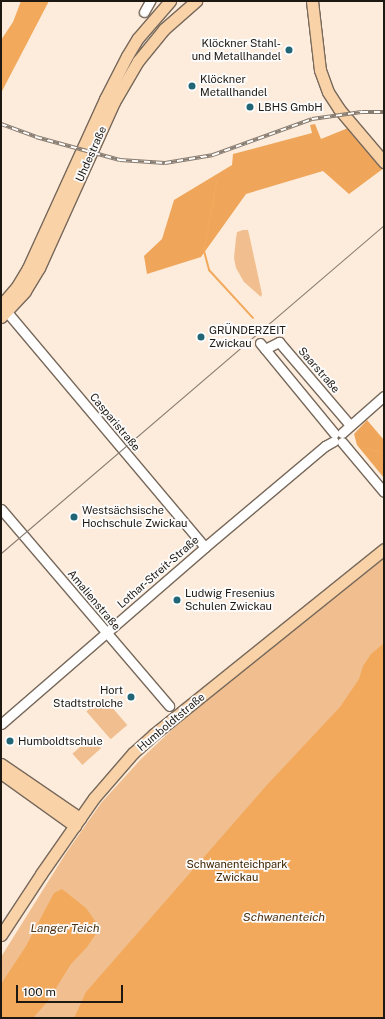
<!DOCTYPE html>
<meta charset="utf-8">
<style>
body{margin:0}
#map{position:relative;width:385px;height:1019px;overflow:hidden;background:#fdecdc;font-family:"Public Sans",sans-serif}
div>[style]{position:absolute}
.green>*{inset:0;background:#f1bf8f;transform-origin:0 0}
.forest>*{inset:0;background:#efa65a}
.water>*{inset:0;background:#f2a95c}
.stream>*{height:2px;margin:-1px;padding:0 1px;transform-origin:1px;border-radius:1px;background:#f2a95c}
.roads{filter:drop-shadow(1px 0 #77695b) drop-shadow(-1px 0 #77695b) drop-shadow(0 1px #77695b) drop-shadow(0 -1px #77695b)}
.minor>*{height:9px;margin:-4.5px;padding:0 4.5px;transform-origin:4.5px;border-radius:4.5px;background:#fff}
.major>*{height:11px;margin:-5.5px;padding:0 5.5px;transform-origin:5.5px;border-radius:5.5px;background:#fad2a8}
.tram>*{height:1px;margin:-0.5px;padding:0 0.5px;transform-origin:0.5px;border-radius:0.5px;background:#877c71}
.rail>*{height:3.5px;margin-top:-1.75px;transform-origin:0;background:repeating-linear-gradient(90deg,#fcfcfc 0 6px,#877c71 0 12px);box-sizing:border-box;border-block:1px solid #877c71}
.dots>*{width:11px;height:11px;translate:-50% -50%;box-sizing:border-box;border:2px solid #fcfcfc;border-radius:50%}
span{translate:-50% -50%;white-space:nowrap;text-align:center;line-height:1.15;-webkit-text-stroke:3.5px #fcfcfc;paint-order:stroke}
.poi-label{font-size:11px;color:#1e1812}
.right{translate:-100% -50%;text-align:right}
.left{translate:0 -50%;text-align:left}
.street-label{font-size:11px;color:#1e1812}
.park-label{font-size:11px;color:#402402}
.water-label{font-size:12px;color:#4f3211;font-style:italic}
.frame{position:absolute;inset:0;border:2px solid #1e1812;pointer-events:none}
.scale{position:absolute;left:16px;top:985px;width:107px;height:18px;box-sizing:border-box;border:2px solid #1e1812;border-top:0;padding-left:5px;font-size:12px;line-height:14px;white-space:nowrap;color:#1e1812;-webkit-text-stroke:3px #fcfcfc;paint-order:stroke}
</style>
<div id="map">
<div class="green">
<div style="clip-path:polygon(243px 230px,248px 230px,249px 234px,262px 294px,261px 297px,244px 282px,236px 268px,234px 258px,236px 238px,237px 232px)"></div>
<div style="clip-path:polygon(384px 557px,384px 1018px,1px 1018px,1px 957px,66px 853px,101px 803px,141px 759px,178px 724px)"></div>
<div style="left:103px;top:697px;width:37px;height:22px;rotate:49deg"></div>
<div style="left:91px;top:737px;width:15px;height:25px;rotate:48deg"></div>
</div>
<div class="forest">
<div style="clip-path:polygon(315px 124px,321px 139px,353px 126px,384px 162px,384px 168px,349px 194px,323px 171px,246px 194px,201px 257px,147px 274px,144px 256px,162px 239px,174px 200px,232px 165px,233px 154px,312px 133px,310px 125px)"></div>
<div style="clip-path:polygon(367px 420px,384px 440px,384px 478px,357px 445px,354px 434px)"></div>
</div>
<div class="water">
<div style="clip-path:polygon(21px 1px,49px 1px,1px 93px,1px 40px,13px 22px)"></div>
<div style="clip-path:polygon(384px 643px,384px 1018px,74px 1018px,86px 992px,266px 786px,340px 707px,359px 679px,363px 666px,371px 654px)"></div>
<div style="clip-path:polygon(62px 889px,86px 908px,100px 928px,87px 947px,71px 964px,48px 1001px,33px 1018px,1px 1018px,1px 984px,26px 946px,54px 893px)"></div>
</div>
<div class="stream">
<div style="left:217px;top:180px;width:72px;rotate:100.4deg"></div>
<div style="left:204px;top:251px;width:20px;rotate:75deg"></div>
<div style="left:209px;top:270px;width:65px;rotate:47.5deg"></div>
<div style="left:364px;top:448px;width:21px;rotate:14deg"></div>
</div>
<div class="roads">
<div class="minor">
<div style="left:144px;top:12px;width:13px;rotate:-61deg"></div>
<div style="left:7px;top:312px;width:307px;rotate:49.9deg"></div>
<div style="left:260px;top:343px;width:117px;rotate:50.6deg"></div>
<div style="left:265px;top:349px;width:16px;rotate:-27deg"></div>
<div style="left:279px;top:342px;width:109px;rotate:49.5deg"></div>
<div style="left:342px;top:433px;width:56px;rotate:-41.4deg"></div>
<div style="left:342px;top:442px;width:65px;rotate:50deg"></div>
<div style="left:1px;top:509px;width:259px;rotate:49.5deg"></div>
<div style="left:1px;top:724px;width:270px;rotate:-40.9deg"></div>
<div style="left:205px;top:547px;width:157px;rotate:-40.1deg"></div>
<div style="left:325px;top:446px;width:10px;rotate:-29deg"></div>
</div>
<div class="major">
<div style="left:312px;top:1px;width:69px;rotate:83.4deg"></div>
<div style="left:320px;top:70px;width:23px;rotate:70deg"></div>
<div style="left:328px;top:92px;width:20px;rotate:57deg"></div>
<div style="left:339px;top:109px;width:70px;rotate:49.7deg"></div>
<div style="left:1px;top:305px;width:23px;rotate:-49deg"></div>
<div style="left:16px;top:288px;width:23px;rotate:-59deg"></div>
<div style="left:28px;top:268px;width:186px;rotate:-65.5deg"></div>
<div style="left:105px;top:99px;width:48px;rotate:-62.9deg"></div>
<div style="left:127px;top:56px;width:21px;rotate:-59deg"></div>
<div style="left:138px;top:38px;width:49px;rotate:-49.1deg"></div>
<div style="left:1px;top:317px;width:35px;rotate:-47deg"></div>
<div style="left:25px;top:291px;width:27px;rotate:-59deg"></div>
<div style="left:39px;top:268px;width:182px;rotate:-65.7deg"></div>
<div style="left:114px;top:102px;width:48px;rotate:-59.7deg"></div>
<div style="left:138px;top:61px;width:41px;rotate:-50.9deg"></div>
<div style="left:164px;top:29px;width:43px;rotate:-41.2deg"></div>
<div style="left:1px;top:764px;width:96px;rotate:34.4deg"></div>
<div style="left:1px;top:773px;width:91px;rotate:35.6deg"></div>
<div style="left:1px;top:935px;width:73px;rotate:-56.7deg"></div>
<div style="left:41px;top:874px;width:93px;rotate:-55.1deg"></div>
<div style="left:94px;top:798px;width:60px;rotate:-49.1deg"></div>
<div style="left:133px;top:753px;width:28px;rotate:-42deg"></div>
<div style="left:154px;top:734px;width:295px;rotate:-38.8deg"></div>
</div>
</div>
<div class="tram">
<div style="left:1px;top:553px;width:504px;rotate:-40.58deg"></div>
</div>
<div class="rail">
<div style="left:1px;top:124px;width:37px;rotate:20deg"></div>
<div style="left:36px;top:137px;width:87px;rotate:15.3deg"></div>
<div style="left:120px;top:160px;width:45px;rotate:3.8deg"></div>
<div style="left:165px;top:163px;width:49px;rotate:-9.5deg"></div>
<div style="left:213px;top:155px;width:105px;rotate:-20deg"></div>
<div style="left:312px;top:119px;width:50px;rotate:-8deg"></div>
<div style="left:362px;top:112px;width:22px"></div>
</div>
<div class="dots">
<div style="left:289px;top:50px;background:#206676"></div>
<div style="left:192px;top:86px;background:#206676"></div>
<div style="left:250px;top:107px;background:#206676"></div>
<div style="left:201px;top:337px;background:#206676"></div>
<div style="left:74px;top:517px;background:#206676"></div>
<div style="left:177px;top:600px;background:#206676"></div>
<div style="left:131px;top:697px;background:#206676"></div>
<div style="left:10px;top:741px;background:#206676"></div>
</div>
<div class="poi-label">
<span class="right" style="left:281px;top:50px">Klöckner Stahl-<br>und Metallhandel</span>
<span class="left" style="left:200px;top:86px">Klöckner<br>Metallhandel</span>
<span class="left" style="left:258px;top:107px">LBHS GmbH</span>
<span class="left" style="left:209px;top:337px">GRÜNDERZEIT<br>Zwickau</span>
<span class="left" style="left:82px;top:517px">Westsächsische<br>Hochschule Zwickau</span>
<span class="left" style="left:185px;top:600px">Ludwig Fresenius<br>Schulen Zwickau</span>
<span class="right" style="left:123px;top:697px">Hort<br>Stadtstrolche</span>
<span class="left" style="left:18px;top:741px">Humboldtschule</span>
</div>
<div class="street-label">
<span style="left:91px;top:154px;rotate:-66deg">Uhdestraße</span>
<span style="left:319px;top:370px;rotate:49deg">Saarstraße</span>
<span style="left:115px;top:422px;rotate:50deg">Casparistraße</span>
<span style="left:158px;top:572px;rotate:-41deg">Lothar-Streit-Straße</span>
<span style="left:94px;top:600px;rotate:50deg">Amalienstraße</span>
<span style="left:171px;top:722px;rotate:-40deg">Humboldtstraße</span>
</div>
<div class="park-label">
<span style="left:237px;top:871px">Schwanenteichpark<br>Zwickau</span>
</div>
<div class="water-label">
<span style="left:284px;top:918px">Schwanenteich</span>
<span style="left:65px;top:929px">Langer Teich</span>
</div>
<div class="frame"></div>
<div class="scale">100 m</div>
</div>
